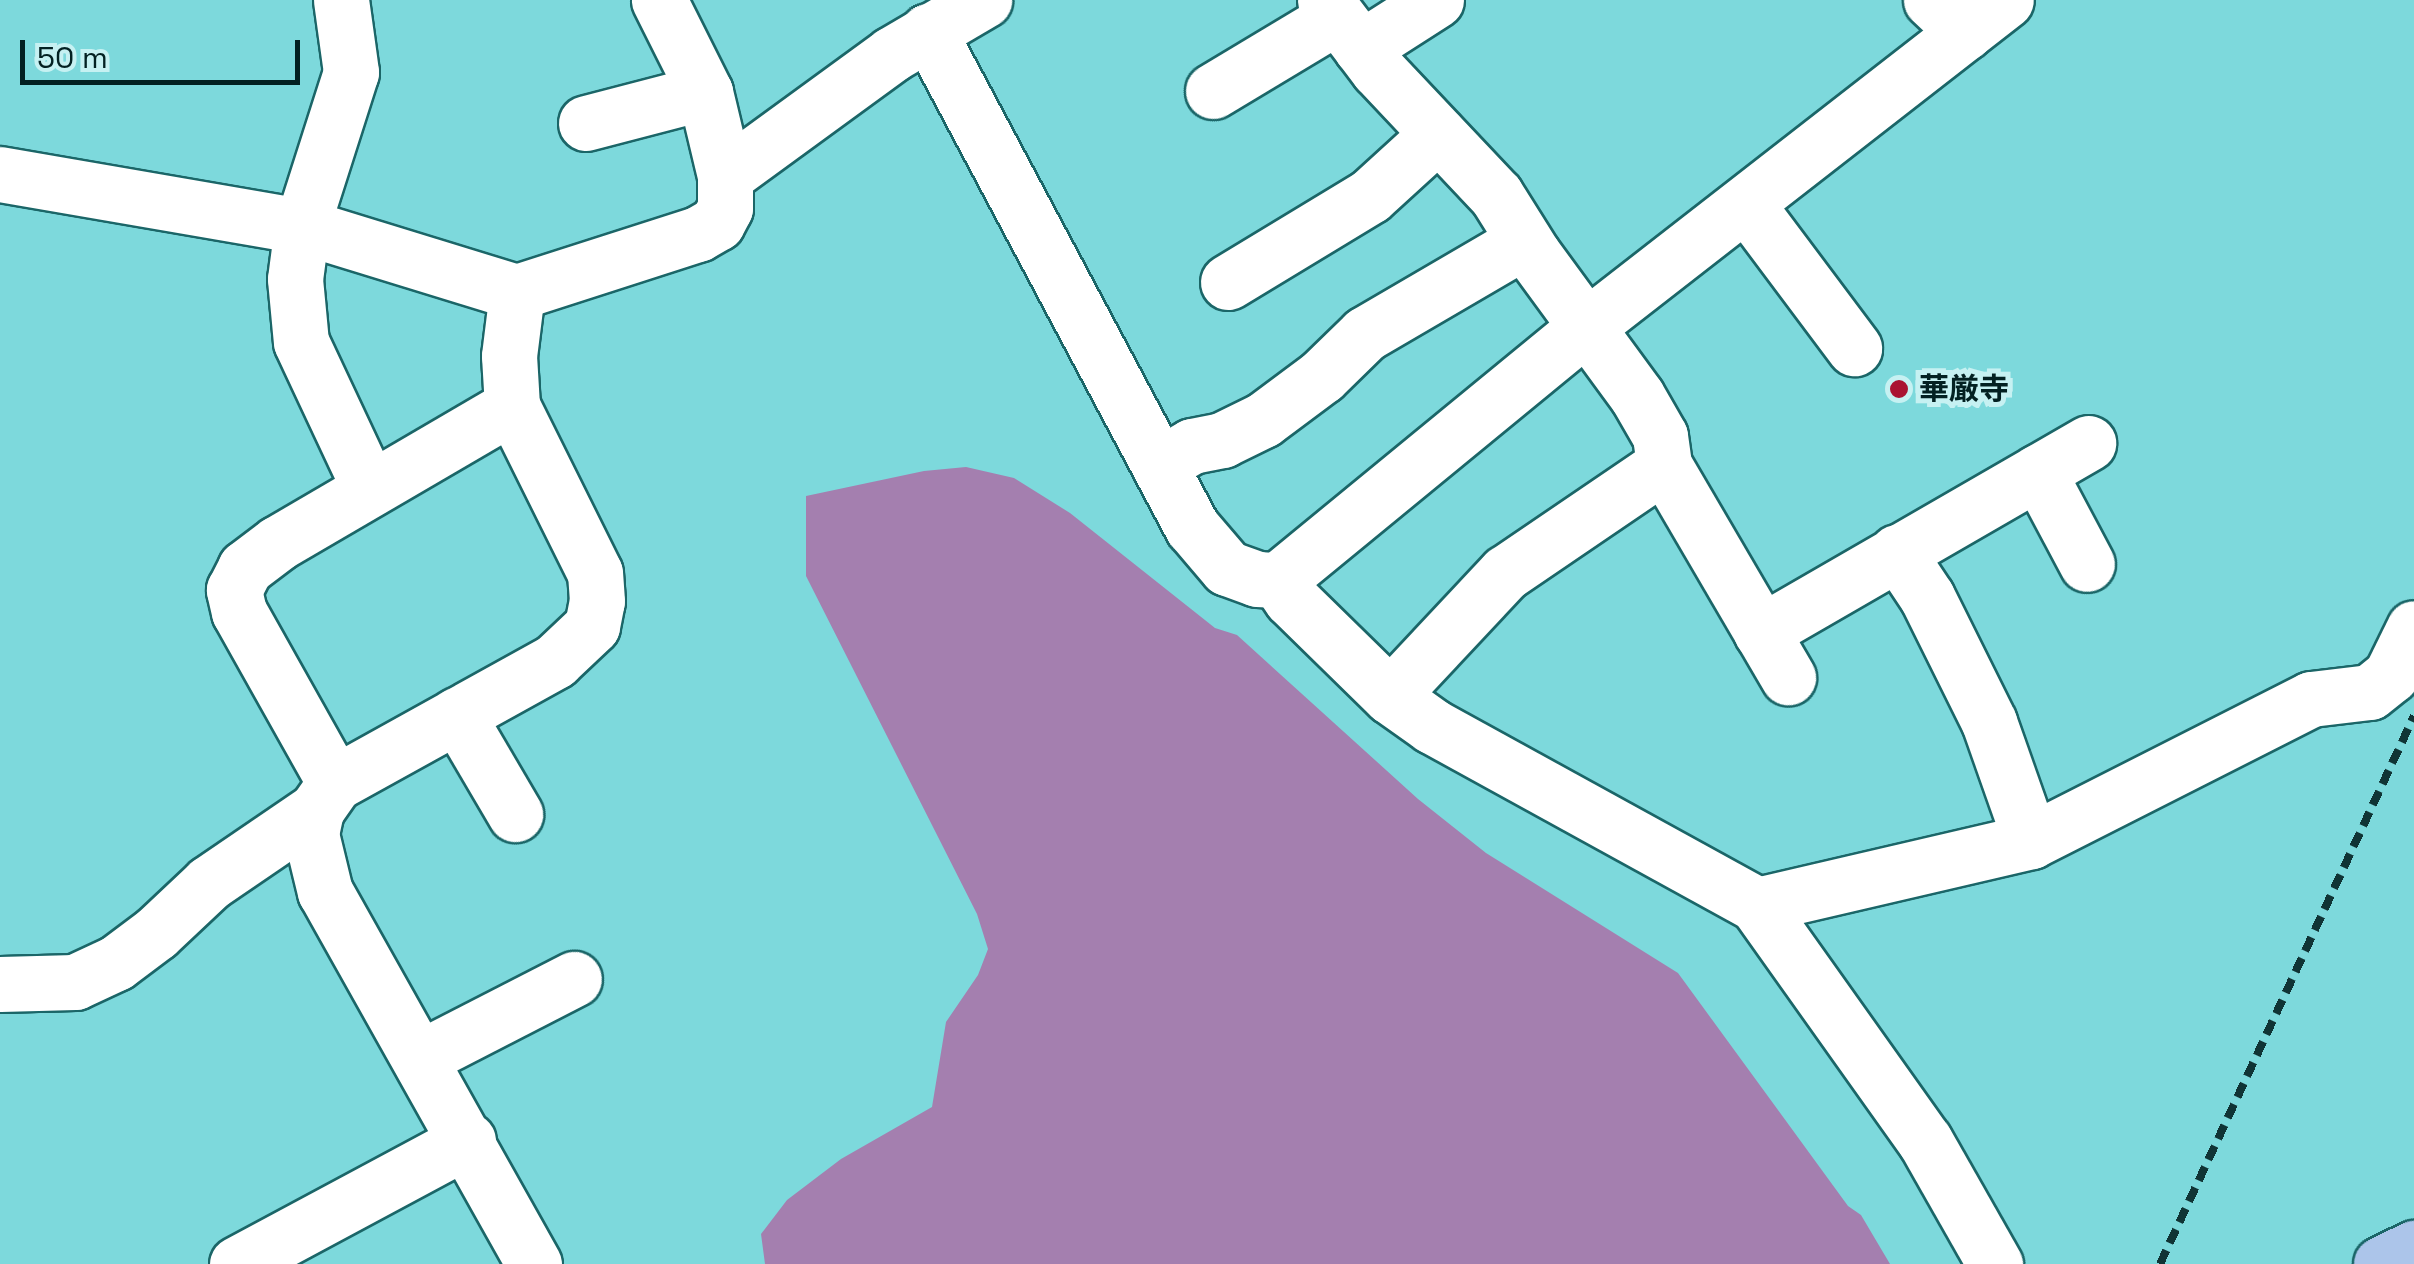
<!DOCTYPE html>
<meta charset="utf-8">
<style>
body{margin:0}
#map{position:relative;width:2414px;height:1264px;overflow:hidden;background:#7dd9dc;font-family:"Space Grotesk","Noto Sans JP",sans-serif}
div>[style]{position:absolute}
.water>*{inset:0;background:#a47faf}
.roads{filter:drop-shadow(2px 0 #1b6668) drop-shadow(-2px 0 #1b6668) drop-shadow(0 2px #1b6668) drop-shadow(0 -2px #1b6668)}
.minor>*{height:55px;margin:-27.5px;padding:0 27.5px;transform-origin:27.5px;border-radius:27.5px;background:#fff}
.major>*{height:55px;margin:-27.5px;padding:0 27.5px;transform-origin:27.5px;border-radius:27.5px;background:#acc5ea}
.rail>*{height:8px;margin-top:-4px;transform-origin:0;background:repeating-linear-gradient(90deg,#103435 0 15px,transparent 0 23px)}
.dots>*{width:28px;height:28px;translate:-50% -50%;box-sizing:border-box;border:5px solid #c6f1f2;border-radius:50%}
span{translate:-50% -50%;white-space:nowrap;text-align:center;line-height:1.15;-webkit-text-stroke:10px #c6f1f2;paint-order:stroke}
.poi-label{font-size:30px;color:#032122;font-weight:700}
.left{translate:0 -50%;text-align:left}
.scale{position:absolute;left:20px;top:40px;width:280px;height:45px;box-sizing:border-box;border:5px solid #032122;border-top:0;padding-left:12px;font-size:30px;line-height:35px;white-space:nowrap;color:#032122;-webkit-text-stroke:8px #c6f1f2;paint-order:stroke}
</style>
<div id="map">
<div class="water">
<div style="clip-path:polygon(966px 467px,1014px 478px,1070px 513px,1215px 628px,1237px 635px,1418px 799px,1486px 853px,1678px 973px,1848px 1206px,1861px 1215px,1890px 1264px,765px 1264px,761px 1234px,787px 1200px,841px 1159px,932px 1107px,946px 1022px,978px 975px,988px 949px,977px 914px,806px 576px,806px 496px,924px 471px)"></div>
</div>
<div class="roads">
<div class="minor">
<div style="left:341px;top:0;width:73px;rotate:82.1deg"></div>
<div style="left:351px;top:72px;width:162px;rotate:107.7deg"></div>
<div style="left:302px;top:226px;width:53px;rotate:97.5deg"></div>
<div style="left:295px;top:279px;width:63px;rotate:84.6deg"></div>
<div style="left:301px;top:342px;width:162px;rotate:64.9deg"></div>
<div style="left:1325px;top:0;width:88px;rotate:52.9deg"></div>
<div style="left:1378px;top:70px;width:172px;rotate:46.7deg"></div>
<div style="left:1496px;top:195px;width:70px;rotate:57.9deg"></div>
<div style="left:1533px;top:254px;width:176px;rotate:53.8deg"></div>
<div style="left:1637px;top:396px;width:46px;rotate:60.1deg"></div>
<div style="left:1660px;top:436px;width:29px;rotate:82deg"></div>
<div style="left:1664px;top:465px;width:192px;rotate:145.8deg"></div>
<div style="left:1505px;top:573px;width:168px;rotate:133.1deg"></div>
<div style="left:1931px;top:0;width:47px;rotate:43.3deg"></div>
<div style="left:928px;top:31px;width:562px;rotate:61.98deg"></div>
<div style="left:1192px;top:527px;width:54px;rotate:49.5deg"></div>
<div style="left:1227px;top:568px;width:32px;rotate:20deg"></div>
<div style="left:1257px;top:579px;width:21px;rotate:3deg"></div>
<div style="left:1278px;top:580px;width:399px;rotate:-39.4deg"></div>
<div style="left:1586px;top:327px;width:532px;rotate:-37.9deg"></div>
<div style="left:1361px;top:48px;width:89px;rotate:-32.6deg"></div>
<div style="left:1213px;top:91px;width:144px;rotate:-31deg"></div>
<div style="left:586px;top:123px;width:123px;rotate:-14.6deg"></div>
<div style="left:0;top:174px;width:306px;rotate:9.8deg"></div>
<div style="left:302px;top:226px;width:225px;rotate:17.1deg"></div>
<div style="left:725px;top:176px;width:207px;rotate:-36.1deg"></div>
<div style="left:892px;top:54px;width:107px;rotate:-30.4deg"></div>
<div style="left:1747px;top:205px;width:179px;rotate:53.2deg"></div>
<div style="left:1228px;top:282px;width:166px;rotate:-31.2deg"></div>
<div style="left:1370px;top:196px;width:92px;rotate:-42.4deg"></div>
<div style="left:1159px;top:465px;width:38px;rotate:-30deg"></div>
<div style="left:1192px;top:446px;width:31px;rotate:-11deg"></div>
<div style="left:1222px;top:440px;width:46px;rotate:-26deg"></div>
<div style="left:1263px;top:420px;width:74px;rotate:-36.7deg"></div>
<div style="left:1322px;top:376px;width:60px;rotate:-44.3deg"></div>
<div style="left:1365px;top:334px;width:184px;rotate:-30.3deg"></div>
<div style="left:1664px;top:465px;width:246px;rotate:59.7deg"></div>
<div style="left:2038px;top:472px;width:104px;rotate:62deg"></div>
<div style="left:1897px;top:552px;width:54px;rotate:56.3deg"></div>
<div style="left:1927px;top:597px;width:140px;rotate:63.6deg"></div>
<div style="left:1989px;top:722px;width:126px;rotate:70.6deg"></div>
<div style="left:1278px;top:580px;width:23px;rotate:56deg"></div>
<div style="left:1291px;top:599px;width:139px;rotate:44.4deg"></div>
<div style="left:1390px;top:696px;width:52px;rotate:35.5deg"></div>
<div style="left:1432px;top:726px;width:371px;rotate:28.8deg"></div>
<div style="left:1757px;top:905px;width:290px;rotate:54.6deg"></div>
<div style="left:1925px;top:1141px;width:142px;rotate:60.4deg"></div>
<div style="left:1761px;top:632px;width:378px;rotate:-30deg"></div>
<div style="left:457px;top:715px;width:115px;rotate:59.6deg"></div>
<div style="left:335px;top:783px;width:196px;rotate:-119.3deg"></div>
<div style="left:239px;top:612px;width:23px;rotate:-103deg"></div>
<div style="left:234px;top:590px;width:25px;rotate:-63deg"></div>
<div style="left:245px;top:568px;width:41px;rotate:-37.1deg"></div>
<div style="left:278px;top:543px;width:271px;rotate:-30.3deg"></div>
<div style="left:1757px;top:905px;width:281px;rotate:-13.1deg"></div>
<div style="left:2031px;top:841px;width:314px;rotate:-26.9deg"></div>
<div style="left:2311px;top:699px;width:59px;rotate:-6.8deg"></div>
<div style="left:2370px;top:692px;width:27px;rotate:-39deg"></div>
<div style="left:2391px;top:675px;width:52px;rotate:-63.9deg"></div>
<div style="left:0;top:984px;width:75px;rotate:-1.5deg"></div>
<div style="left:75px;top:982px;width:45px;rotate:-24.9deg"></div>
<div style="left:116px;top:963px;width:50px;rotate:-36.9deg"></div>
<div style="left:156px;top:933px;width:73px;rotate:-43.3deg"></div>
<div style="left:209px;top:883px;width:130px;rotate:-34.3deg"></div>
<div style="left:420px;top:1058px;width:173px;rotate:-27.2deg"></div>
<div style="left:237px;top:1264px;width:262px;rotate:-28.2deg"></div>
<div style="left:534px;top:1264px;width:427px;rotate:-119.3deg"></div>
<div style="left:325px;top:892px;width:60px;rotate:-103.6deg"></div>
<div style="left:311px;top:834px;width:25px;rotate:-78deg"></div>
<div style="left:316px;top:810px;width:33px;rotate:-55deg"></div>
<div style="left:335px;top:783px;width:252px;rotate:-29deg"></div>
<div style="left:555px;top:661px;width:51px;rotate:-43.4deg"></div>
<div style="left:592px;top:626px;width:25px;rotate:-79deg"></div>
<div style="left:597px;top:601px;width:28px;rotate:-94deg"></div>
<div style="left:595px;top:573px;width:186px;rotate:-116.4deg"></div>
<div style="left:512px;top:406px;width:50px;rotate:-93.4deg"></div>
<div style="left:509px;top:356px;width:64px;rotate:-82.9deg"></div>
<div style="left:517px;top:292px;width:190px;rotate:-17.8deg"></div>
<div style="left:698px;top:234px;width:22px;rotate:-30deg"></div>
<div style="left:717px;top:223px;width:17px;rotate:-62deg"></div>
<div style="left:725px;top:208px;width:32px;rotate:-90deg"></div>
<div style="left:725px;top:176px;width:86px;rotate:-103.4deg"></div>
<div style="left:705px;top:92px;width:103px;rotate:-116.6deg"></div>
</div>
<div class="major">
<div style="left:2381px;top:1264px;width:37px;rotate:-26deg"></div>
</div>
</div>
<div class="rail">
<div style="left:2160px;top:1264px;width:604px;rotate:-65.13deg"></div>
</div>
<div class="dots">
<div style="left:1899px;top:389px;background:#aa1332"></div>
</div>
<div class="poi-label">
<span class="left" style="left:1919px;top:389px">華厳寺</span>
</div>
<div class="scale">50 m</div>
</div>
